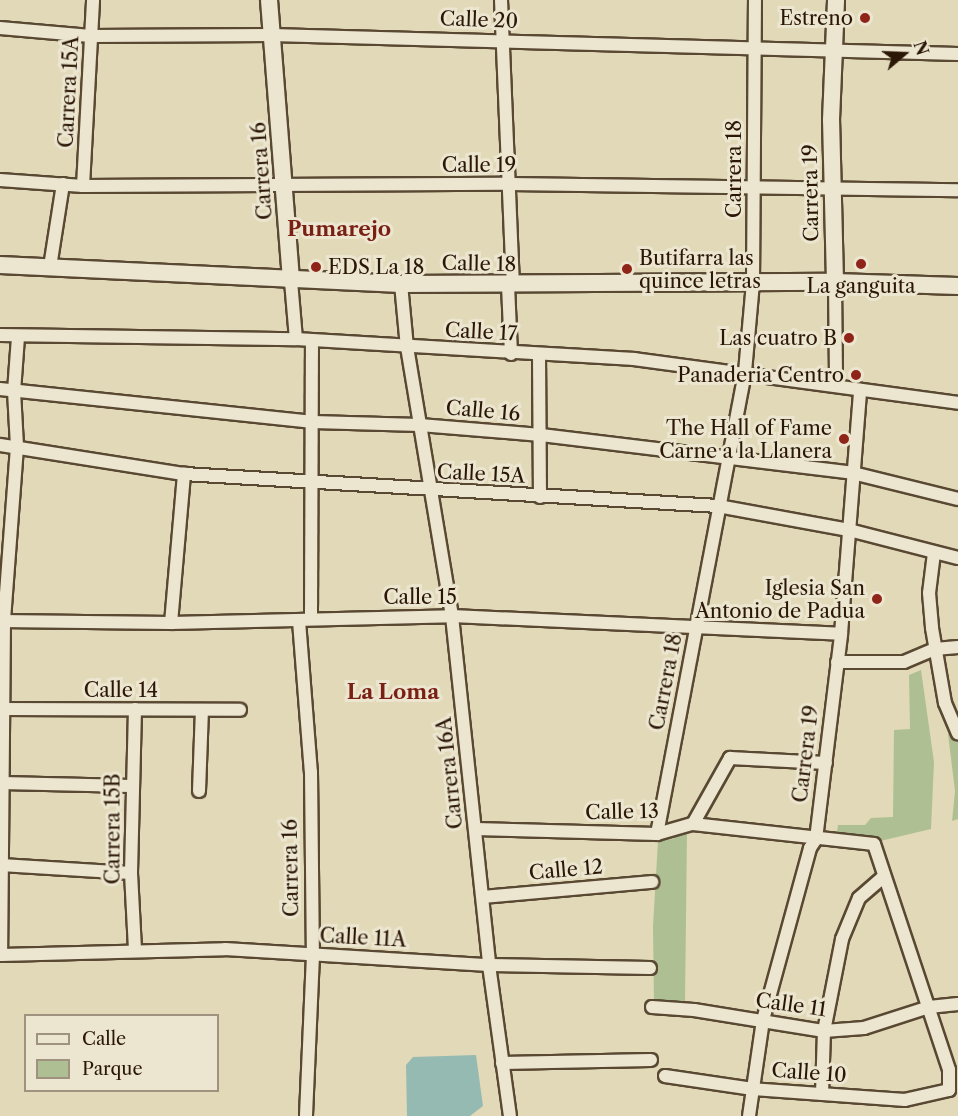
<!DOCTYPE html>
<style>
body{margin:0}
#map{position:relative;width:958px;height:1116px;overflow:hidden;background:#e2d9b8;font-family:"Libre Caslon Text",serif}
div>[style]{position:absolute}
.green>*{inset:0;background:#aec093}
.water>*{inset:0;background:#95bab2}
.roads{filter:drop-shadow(2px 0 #594832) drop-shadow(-2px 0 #594832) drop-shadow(0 2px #594832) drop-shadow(0 -2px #594832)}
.street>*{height:12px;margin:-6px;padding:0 6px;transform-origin:6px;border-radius:6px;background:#ece6d1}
.secondary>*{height:16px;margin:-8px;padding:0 8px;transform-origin:8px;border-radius:8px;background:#ece6d1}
.dots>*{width:16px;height:16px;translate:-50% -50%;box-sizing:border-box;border:3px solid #ece6d1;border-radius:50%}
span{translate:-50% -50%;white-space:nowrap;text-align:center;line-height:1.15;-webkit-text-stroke:6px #ece6d1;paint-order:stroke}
.poi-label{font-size:20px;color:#2b1705}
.right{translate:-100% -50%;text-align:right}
.left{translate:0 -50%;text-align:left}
.street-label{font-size:20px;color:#2b1705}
.neighbourhood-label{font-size:21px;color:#7a1f14;font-weight:700}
.legend{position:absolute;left:24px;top:1014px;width:195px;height:78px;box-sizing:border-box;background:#ece6d1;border:2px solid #9f937f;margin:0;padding:8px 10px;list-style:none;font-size:18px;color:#2b1705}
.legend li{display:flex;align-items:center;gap:12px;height:30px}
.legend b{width:30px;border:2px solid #9f937f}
.north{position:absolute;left:874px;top:24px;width:60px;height:60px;-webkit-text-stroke:4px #ece6d1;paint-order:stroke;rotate:71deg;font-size:16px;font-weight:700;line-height:24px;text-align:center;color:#2b1705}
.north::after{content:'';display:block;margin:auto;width:21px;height:27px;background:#2b1705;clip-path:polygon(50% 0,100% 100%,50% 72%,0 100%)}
</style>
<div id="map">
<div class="green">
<div style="clip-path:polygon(921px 670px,934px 762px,931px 829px,876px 842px,836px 839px,838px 825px,865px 825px,871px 818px,893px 817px,894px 730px,910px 729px,909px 675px)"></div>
<div style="clip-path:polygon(954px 733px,958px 741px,958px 819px,952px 821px,955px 791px,948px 734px)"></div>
<div style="clip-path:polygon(681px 832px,687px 832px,685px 1004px,654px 1003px,653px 926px,658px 841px,673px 839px)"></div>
</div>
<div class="water">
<div style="clip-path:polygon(476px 1055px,483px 1106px,470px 1116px,407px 1116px,406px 1065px,413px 1057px)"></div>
</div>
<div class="roads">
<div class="street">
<div style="left:501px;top:0;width:285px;rotate:87.6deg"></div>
<div style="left:0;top:28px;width:91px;rotate:5deg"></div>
<div style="left:91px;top:36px;width:181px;rotate:-0.3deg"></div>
<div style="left:272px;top:35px;width:686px;rotate:1.59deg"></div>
<div style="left:0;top:180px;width:83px;rotate:4.1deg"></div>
<div style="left:83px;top:186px;width:427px;rotate:-0.3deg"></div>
<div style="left:510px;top:184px;width:448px;rotate:0.8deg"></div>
<div style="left:83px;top:186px;width:186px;rotate:-86.9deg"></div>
<div style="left:50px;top:267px;width:84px;rotate:-81.1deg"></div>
<div style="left:291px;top:281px;width:58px;rotate:85.1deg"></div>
<div style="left:835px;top:282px;width:103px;rotate:89.4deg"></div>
<div style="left:401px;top:284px;width:63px;rotate:84.6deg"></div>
<div style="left:407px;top:347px;width:273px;rotate:80.5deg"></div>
<div style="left:452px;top:616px;width:351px;rotate:83.9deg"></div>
<div style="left:489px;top:965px;width:152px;rotate:82.1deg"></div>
<div style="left:508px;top:285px;width:69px;rotate:87.5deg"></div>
<div style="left:0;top:335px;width:296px;rotate:0.8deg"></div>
<div style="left:296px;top:339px;width:339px;rotate:3.4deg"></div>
<div style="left:634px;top:359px;width:327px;rotate:7.7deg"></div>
<div style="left:18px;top:337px;width:54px;rotate:94.2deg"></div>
<div style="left:14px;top:391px;width:56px;rotate:86.9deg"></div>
<div style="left:17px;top:447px;width:174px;rotate:94.3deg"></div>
<div style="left:4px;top:621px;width:334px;rotate:90.5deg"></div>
<div style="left:1px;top:955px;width:224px;rotate:-1.5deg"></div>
<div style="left:225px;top:949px;width:264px;rotate:3.5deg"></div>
<div style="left:489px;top:965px;width:161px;rotate:1.1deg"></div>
<div style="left:539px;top:355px;width:142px;rotate:89.6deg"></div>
<div style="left:0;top:389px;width:315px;rotate:6deg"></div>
<div style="left:313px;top:422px;width:107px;rotate:1.6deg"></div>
<div style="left:420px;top:425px;width:121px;rotate:4.7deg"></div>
<div style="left:541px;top:435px;width:314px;rotate:6.9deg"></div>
<div style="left:853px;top:473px;width:108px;rotate:13.9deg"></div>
<div style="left:0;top:445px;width:186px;rotate:9deg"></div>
<div style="left:184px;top:474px;width:535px;rotate:3.43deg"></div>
<div style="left:718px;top:506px;width:133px;rotate:10.4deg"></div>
<div style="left:849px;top:530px;width:113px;rotate:14.4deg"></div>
<div style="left:934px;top:553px;width:40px;rotate:97.1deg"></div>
<div style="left:929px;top:593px;width:35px;rotate:85deg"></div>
<div style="left:932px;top:628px;width:76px;rotate:80.2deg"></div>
<div style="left:945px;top:703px;width:33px;rotate:67deg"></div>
<div style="left:311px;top:618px;width:276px;rotate:-89.8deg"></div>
<div style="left:0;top:621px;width:171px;rotate:0.7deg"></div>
<div style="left:171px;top:623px;width:281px;rotate:-1.4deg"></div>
<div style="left:452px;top:616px;width:389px;rotate:2.6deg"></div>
<div style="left:299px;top:621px;width:151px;rotate:85.5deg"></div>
<div style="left:311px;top:772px;width:183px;rotate:89.4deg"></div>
<div style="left:313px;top:955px;width:161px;rotate:92.5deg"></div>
<div style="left:171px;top:623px;width:150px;rotate:-85deg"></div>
<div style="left:837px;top:662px;width:67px"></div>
<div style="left:904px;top:662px;width:34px;rotate:-23deg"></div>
<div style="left:935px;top:649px;width:23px;rotate:-5deg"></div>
<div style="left:2px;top:709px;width:238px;rotate:0.2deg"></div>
<div style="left:135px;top:709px;width:164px;rotate:91.4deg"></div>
<div style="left:131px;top:873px;width:76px;rotate:87deg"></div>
<div style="left:2px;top:783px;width:129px;rotate:1.3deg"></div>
<div style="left:199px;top:791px;width:81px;rotate:-87.9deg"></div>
<div style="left:693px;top:824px;width:76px;rotate:-60.7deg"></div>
<div style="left:730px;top:758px;width:96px;rotate:3deg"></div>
<div style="left:476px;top:829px;width:181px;rotate:1.6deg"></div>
<div style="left:657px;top:834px;width:37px;rotate:-16deg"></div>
<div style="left:693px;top:824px;width:182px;rotate:6.3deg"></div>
<div style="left:874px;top:844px;width:238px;rotate:71.6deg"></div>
<div style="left:949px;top:1070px;width:20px;rotate:90deg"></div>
<div style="left:949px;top:1090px;width:45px;rotate:167.2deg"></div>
<div style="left:905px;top:1100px;width:152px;rotate:-175.9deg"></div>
<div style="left:753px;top:1089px;width:89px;rotate:-171.6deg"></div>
<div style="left:657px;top:834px;width:470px;rotate:-79.2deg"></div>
<div style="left:745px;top:372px;width:89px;rotate:-84.9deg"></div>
<div style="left:753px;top:283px;width:283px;rotate:-89.6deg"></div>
<div style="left:1px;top:865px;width:130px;rotate:3.5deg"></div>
<div style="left:483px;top:897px;width:170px;rotate:-5.1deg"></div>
<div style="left:652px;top:1007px;width:42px;rotate:4.1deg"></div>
<div style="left:694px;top:1010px;width:132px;rotate:9.2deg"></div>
<div style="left:824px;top:1031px;width:40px;rotate:-4.3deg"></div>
<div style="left:864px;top:1028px;width:68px;rotate:-17.9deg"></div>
<div style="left:929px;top:1007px;width:29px;rotate:-6deg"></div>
<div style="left:502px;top:1063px;width:149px;rotate:-1.2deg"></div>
<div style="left:822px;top:1094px;width:63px;rotate:-88.2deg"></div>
<div style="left:824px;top:1031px;width:94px;rotate:-78.9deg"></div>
<div style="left:842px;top:939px;width:44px;rotate:-67.5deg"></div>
<div style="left:859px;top:898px;width:33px;rotate:-41deg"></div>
<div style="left:749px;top:1116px;width:97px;rotate:-81.7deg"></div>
<div style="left:763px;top:1020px;width:178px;rotate:-74.7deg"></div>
<div style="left:810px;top:848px;width:11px;rotate:-56deg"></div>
<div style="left:816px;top:839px;width:207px;rotate:-83deg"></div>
<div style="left:841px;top:634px;width:245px;rotate:-85.5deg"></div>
</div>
<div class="secondary">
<div style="left:269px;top:0;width:282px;rotate:85.5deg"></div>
<div style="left:0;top:265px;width:401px;rotate:2.7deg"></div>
<div style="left:401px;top:284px;width:434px;rotate:-0.3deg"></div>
<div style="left:835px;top:282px;width:123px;rotate:1.9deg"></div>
<div style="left:835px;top:282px;width:162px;rotate:-91.4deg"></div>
<div style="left:831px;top:120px;width:120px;rotate:-87.6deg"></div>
</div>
</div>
<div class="dots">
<div style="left:865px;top:18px;background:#8f2418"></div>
<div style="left:861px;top:264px;background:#8f2418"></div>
<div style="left:316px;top:267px;background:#8f2418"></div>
<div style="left:627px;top:269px;background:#8f2418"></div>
<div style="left:849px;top:338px;background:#8f2418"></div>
<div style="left:856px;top:375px;background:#8f2418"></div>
<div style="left:844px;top:439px;background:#8f2418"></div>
<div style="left:877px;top:599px;background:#8f2418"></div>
</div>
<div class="poi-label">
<span class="right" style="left:853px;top:18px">Estreno</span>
<span class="left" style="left:639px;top:270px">Butifarra las<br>quince letras</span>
<span class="left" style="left:328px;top:267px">EDS La 18</span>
<span style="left:861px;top:286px">La ganguita</span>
<span class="right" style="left:837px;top:338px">Las cuatro B</span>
<span class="right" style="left:844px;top:375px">Panaderia Centro</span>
<span class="right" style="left:832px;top:440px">The Hall of Fame<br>Carne a la Llanera</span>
<span class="right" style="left:865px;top:600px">Iglesia San<br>Antonio de Padua</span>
</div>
<div class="street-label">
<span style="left:479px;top:20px;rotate:2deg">Calle 20</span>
<span style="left:69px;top:92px;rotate:-87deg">Carrera 15A</span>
<span style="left:479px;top:165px">Calle 19</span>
<span style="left:734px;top:169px;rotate:-90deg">Carrera 18</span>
<span style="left:262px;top:171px;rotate:-94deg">Carrera 16</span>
<span style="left:811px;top:193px;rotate:-91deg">Carrera 19</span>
<span style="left:479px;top:264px;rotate:1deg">Calle 18</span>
<span style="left:481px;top:332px;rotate:3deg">Calle 17</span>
<span style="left:483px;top:411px;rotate:5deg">Calle 16</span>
<span style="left:481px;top:474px;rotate:3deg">Calle 15A</span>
<span style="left:420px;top:597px">Calle 15</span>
<span style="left:666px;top:682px;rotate:-79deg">Carrera 18</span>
<span style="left:121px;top:690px">Calle 14</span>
<span style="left:806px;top:754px;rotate:-83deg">Carrera 19</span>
<span style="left:450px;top:773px;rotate:-96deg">Carrera 16A</span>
<span style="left:622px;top:812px;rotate:-1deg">Calle 13</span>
<span style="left:113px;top:829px;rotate:-90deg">Carrera 15B</span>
<span style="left:291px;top:868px;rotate:-91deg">Carrera 16</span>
<span style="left:566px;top:870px;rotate:-5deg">Calle 12</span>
<span style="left:363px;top:938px;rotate:3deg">Calle 11A</span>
<span style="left:791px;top:1005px;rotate:8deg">Calle 11</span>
<span style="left:809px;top:1073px;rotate:4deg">Calle 10</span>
</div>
<div class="neighbourhood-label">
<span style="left:339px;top:229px">Pumarejo</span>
<span style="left:393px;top:692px">La Loma</span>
</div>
<ul class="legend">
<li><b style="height:8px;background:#ece6d1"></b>Calle</li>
<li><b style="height:16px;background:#aec093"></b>Parque</li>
</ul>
<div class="north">N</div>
</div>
